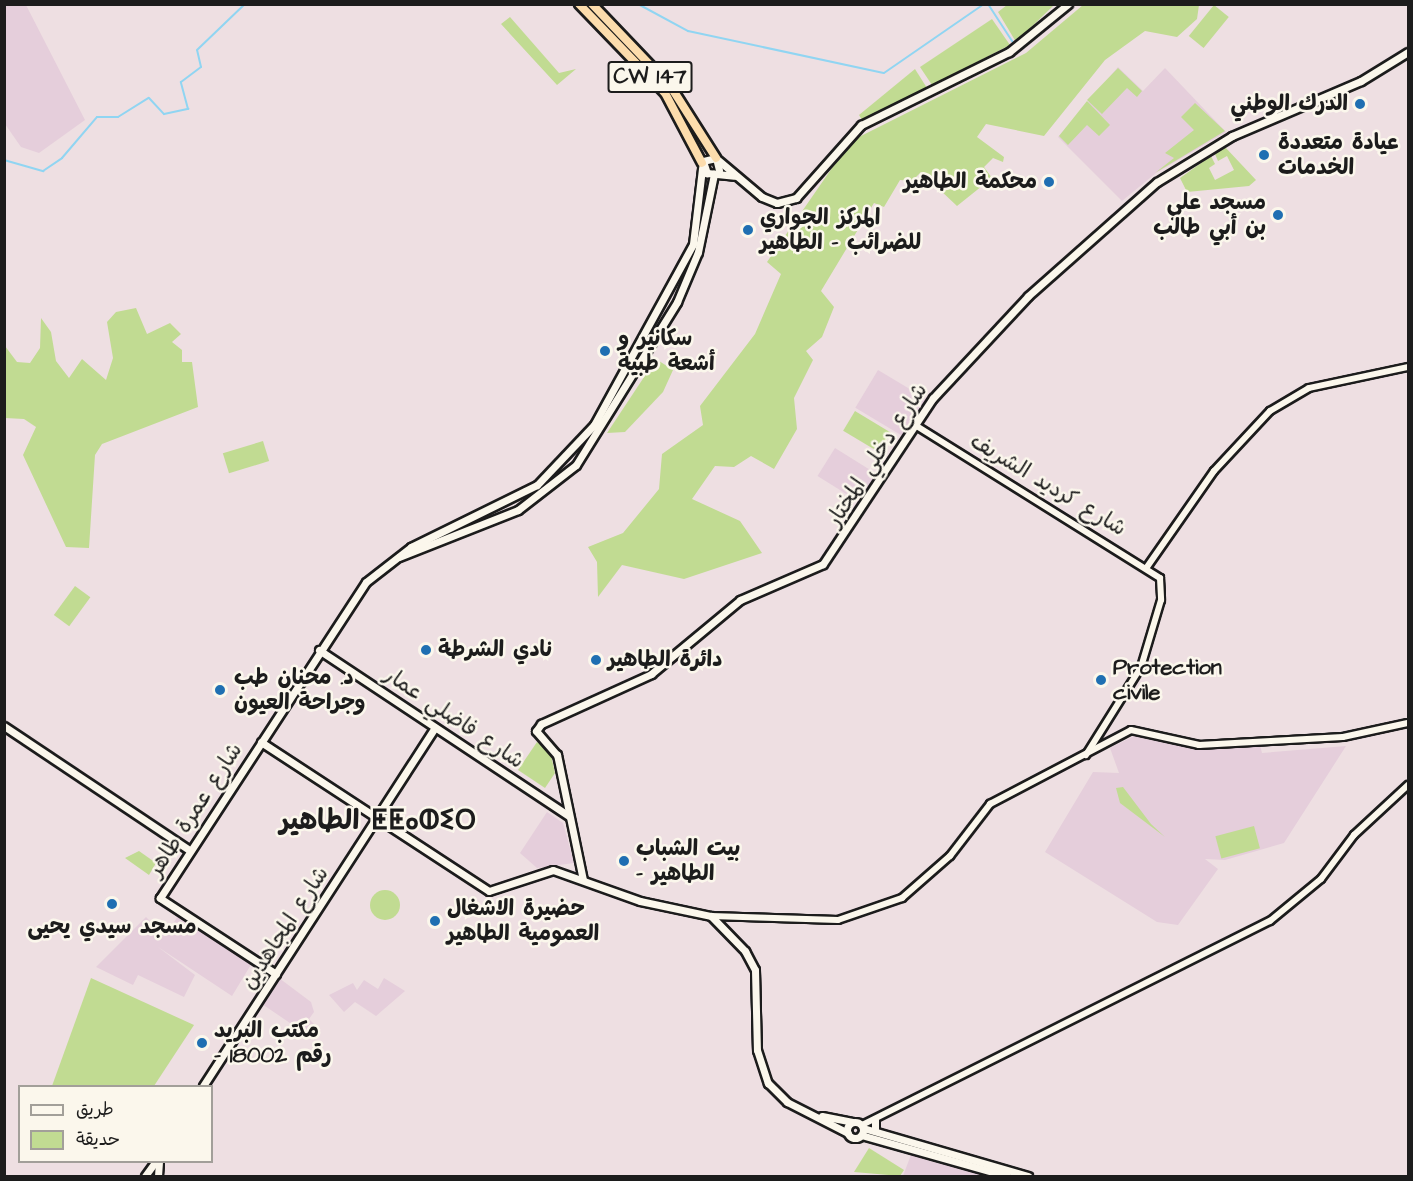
<!DOCTYPE html>
<meta charset="utf-8">
<style>
body{margin:0}
#map{position:relative;width:1413px;height:1181px;overflow:hidden;background:#eedfe2;font-family:"Architects Daughter","Playpen Sans Arabic","Noto Sans Tifinagh",sans-serif}
div>[style]{position:absolute}
.built>*{inset:0;background:#e5cedb;transform-origin:0 0}
.green>*{inset:0;background:#c1db92;transform-origin:0 0}
.round{border-radius:50%}
.stream>*{height:2px;margin:-1px;padding:0 1px;transform-origin:1px;border-radius:1px;background:#90d5f2}
.roads{filter:drop-shadow(2px 0 #1c1c1c) drop-shadow(-2px 0 #1c1c1c) drop-shadow(0 2px #1c1c1c) drop-shadow(0 -2px #1c1c1c)}
.tertiary>*{height:6px;margin:-3px;padding:0 3px;transform-origin:3px;border-radius:3px;background:#fbf7ec}
.secondary>*{height:7px;margin:-3.5px;padding:0 3.5px;transform-origin:3.5px;border-radius:3.5px;background:#fbf7ec}
.secondary>.ring{margin:-3.5px;padding:0;box-sizing:content-box;background:none;border:7px solid #fbf7ec;border-radius:50%}
.trunk>*{height:8px;margin:-4px;padding:0 4px;transform-origin:4px;border-radius:4px;background:#fcdcac}
.dots>*{width:16px;height:16px;translate:-50% -50%;box-sizing:border-box;border:3px solid #fbf7ec;border-radius:50%}
span{translate:-50% -50%;white-space:nowrap;text-align:center;line-height:1.15;-webkit-text-stroke:5px #fbf7ec;paint-order:stroke}
.shield-label span{padding:2px 4px;background:#fbf7ec;border:2px solid;border-radius:4px;-webkit-text-stroke-width:0}
.shield-label{font-size:21px;color:#1c1c1c;font-weight:700}
.poi-label{font-size:22px;color:#1c1c1c;font-weight:700}
.right{translate:-100% -50%;text-align:right}
.left{translate:0 -50%;text-align:left}
.street-label{font-size:22px;color:#1c1c1c}
.district-label{font-size:28px;color:#1c1c1c;font-weight:700}
.frame{position:absolute;inset:0;border:6px solid #1c1c1c;pointer-events:none}
.legend{position:absolute;left:18px;top:1085px;width:195px;height:78px;box-sizing:border-box;background:#fbf7ec;border:2px solid #a29f99;margin:0;padding:8px 10px;list-style:none;font-size:18px;color:#1c1c1c}
.legend li{display:flex;align-items:center;gap:12px;height:30px}
.legend b{width:30px;border:2px solid #a29f99}
</style>
<div id="map">
<div class="built">
<div style="clip-path:polygon(4px 5px,26px 5px,85px 120px,39px 153px,21px 147px,5px 124px)"></div>
<div style="clip-path:polygon(1118px 67px,1143px 91px,1165px 68px,1226px 132px,1156px 173px,1122px 201px,1058px 137px)"></div>
<div style="left:878px;top:370px;width:56px;height:44px;rotate:31deg"></div>
<div style="left:835px;top:448px;width:52px;height:33px;rotate:32deg"></div>
<div style="clip-path:polygon(1140px 733px,1196px 750px,1260px 745px,1262px 753px,1346px 746px,1284px 843px,1225px 860px,1205px 859px,1218px 869px,1178px 925px,1157px 922px,1045px 852px,1093px 772px,1119px 773px,1110px 748px)"></div>
<div style="clip-path:polygon(547px 812px,563px 823px,574px 863px,537px 868px,520px 853px)"></div>
<div style="clip-path:polygon(178px 916px,252px 963px,232px 996px,158px 947px,195px 975px,184px 997px,138px 975px,133px 985px,96px 967px,146px 917px,165px 936px)"></div>
<div style="clip-path:polygon(279px 978px,311px 1002px,314px 1012px,309px 1019px,321px 1031px,315px 1040px,262px 1004px)"></div>
<div style="clip-path:polygon(384px 978px,405px 991px,376px 1016px,355px 1002px,344px 1012px,329px 995px,353px 983px,357px 990px,364px 980px,378px 989px)"></div>
<div style="clip-path:polygon(912px 1152px,985px 1176px,903px 1176px)"></div>
</div>
<div class="green">
<div style="clip-path:polygon(1007px 5px,1054px 5px,1016px 42px,998px 12px)"></div>
<div style="clip-path:polygon(1083px 5px,1199px 5px,1197px 19px,1177px 37px,1145px 31px,1105px 60px,1044px 136px,986px 124px,977px 137px,1004px 157px,1003px 162px,993px 158px,984px 167px,992px 178px,957px 206px,921px 172px,912px 181px,900px 180px,884px 207px,874px 203px,821px 291px,834px 307px,822px 337px,806px 351px,813px 360px,794px 398px,797px 429px,774px 469px,751px 456px,734px 467px,715px 466px,692px 499px,740px 521px,762px 553px,684px 579px,622px 565px,598px 597px,597px 562px,588px 547px,623px 533px,659px 489px,662px 454px,703px 425px,700px 406px,755px 334px,781px 274px,767px 262px,832px 168px,857px 138px,1026px 53px)"></div>
<div style="left:1214px;top:5px;width:19px;height:40px;rotate:39deg"></div>
<div style="clip-path:polygon(510px 17px,559px 73px,576px 69px,557px 85px,501px 24px)"></div>
<div style="clip-path:polygon(992px 19px,1010px 45px,932px 85px,920px 67px)"></div>
<div style="clip-path:polygon(1118px 68px,1142px 91px,1137px 97px,1127px 88px,1102px 114px,1087px 100px)"></div>
<div style="clip-path:polygon(915px 69px,927px 88px,862px 120px,859px 115px)"></div>
<div style="clip-path:polygon(1087px 101px,1110px 125px,1099px 136px,1087px 125px,1068px 145px,1059px 136px)"></div>
<div style="clip-path:polygon(1195px 103px,1225px 131px,1155px 173px,1174px 158px,1165px 153px,1194px 130px,1181px 117px)"></div>
<div style="clip-path:polygon(1225px 147px,1256px 180px,1249px 186px,1187px 192px,1180px 178px,1211px 156px,1215px 164px,1209px 168px,1215px 180px,1234px 170px,1227px 156px,1218px 161px,1215px 154px)"></div>
<div style="clip-path:polygon(136px 308px,147px 334px,170px 323px,181px 334px,172px 342px,182px 350px,182px 362px,192px 362px,198px 407px,102px 444px,95px 455px,89px 548px,66px 547px,23px 455px,36px 427px,24px 419px,5px 418px,5px 346px,17px 362px,30px 363px,40px 348px,41px 318px,51px 332px,56px 361px,69px 378px,82px 359px,106px 380px,113px 358px,107px 322px,116px 312px)"></div>
<div style="clip-path:polygon(656px 359px,673px 370px,663px 392px,625px 432px,607px 433px)"></div>
<div style="left:855px;top:411px;width:42px;height:23px;rotate:31deg"></div>
<div style="left:263px;top:441px;width:21px;height:42px;rotate:73deg"></div>
<div style="left:75px;top:586px;width:19px;height:36px;rotate:36deg"></div>
<div style="clip-path:polygon(537px 742px,550px 751px,555px 773px,545px 788px,518px 770px)"></div>
<div style="clip-path:polygon(1123px 787px,1151px 824px,1165px 837px,1120px 803px,1116px 788px)"></div>
<div style="left:1254px;top:826px;width:23px;height:40px;rotate:75deg"></div>
<div style="clip-path:polygon(139px 851px,156px 863px,149px 875px,125px 858px)"></div>
<div class="round" style="left:370px;top:890px;width:30px;height:30px"></div>
<div style="clip-path:polygon(91px 978px,194px 1025px,154px 1086px,52px 1086px)"></div>
<div style="clip-path:polygon(869px 1148px,904px 1170px,900px 1176px,854px 1172px)"></div>
</div>
<div class="stream">
<div style="left:638px;top:4px;width:57px;rotate:28.4deg"></div>
<div style="left:688px;top:31px;width:200px;rotate:12.1deg"></div>
<div style="left:884px;top:73px;width:121px;rotate:-34.6deg"></div>
<div style="left:988px;top:4px;width:48px;rotate:57deg"></div>
<div style="left:4px;top:160px;width:41px;rotate:15.8deg"></div>
<div style="left:43px;top:171px;width:23px;rotate:-34deg"></div>
<div style="left:62px;top:158px;width:54px;rotate:-49.5deg"></div>
<div style="left:97px;top:117px;width:21px"></div>
<div style="left:118px;top:117px;width:36px;rotate:-32deg"></div>
<div style="left:149px;top:98px;width:22px;rotate:47deg"></div>
<div style="left:164px;top:114px;width:25px;rotate:-12deg"></div>
<div style="left:188px;top:109px;width:28px;rotate:-105deg"></div>
<div style="left:181px;top:82px;width:25px;rotate:-37deg"></div>
<div style="left:201px;top:67px;width:17px;rotate:-103deg"></div>
<div style="left:197px;top:50px;width:66px;rotate:-43.8deg"></div>
</div>
<div class="roads">
<div class="tertiary">
<div style="left:915px;top:425px;width:289px;rotate:32deg"></div>
<div style="left:1160px;top:578px;width:22px;rotate:87deg"></div>
<div style="left:1161px;top:600px;width:70px;rotate:106.6deg"></div>
<div style="left:1141px;top:667px;width:104px;rotate:122deg"></div>
<div style="left:1147px;top:567px;width:117px;rotate:-55.1deg"></div>
<div style="left:1214px;top:471px;width:82px;rotate:-47deg"></div>
<div style="left:1270px;top:411px;width:45px;rotate:-30.5deg"></div>
<div style="left:1309px;top:388px;width:101px;rotate:-12deg"></div>
<div style="left:711px;top:916px;width:127px;rotate:1.8deg"></div>
<div style="left:838px;top:920px;width:68px;rotate:-19deg"></div>
<div style="left:902px;top:898px;width:64px;rotate:-41.2deg"></div>
<div style="left:950px;top:856px;width:66px;rotate:-52.4deg"></div>
<div style="left:990px;top:804px;width:159px;rotate:-27.7deg"></div>
<div style="left:1131px;top:730px;width:70px;rotate:12.4deg"></div>
<div style="left:1199px;top:745px;width:144px;rotate:-3.2deg"></div>
<div style="left:1343px;top:737px;width:66px;rotate:-12.2deg"></div>
<div style="left:862px;top:1125px;width:456px;rotate:-26.6deg"></div>
<div style="left:1270px;top:921px;width:66px;rotate:-39.5deg"></div>
<div style="left:1321px;top:879px;width:55px;rotate:-53.1deg"></div>
<div style="left:1354px;top:835px;width:74px;rotate:-42.8deg"></div>
</div>
<div class="secondary">
<div style="left:718px;top:160px;width:57px;rotate:40.1deg"></div>
<div style="left:762px;top:197px;width:16px;rotate:22deg"></div>
<div style="left:777px;top:203px;width:20px;rotate:-15deg"></div>
<div style="left:796px;top:198px;width:98px;rotate:-48.3deg"></div>
<div style="left:861px;top:125px;width:165px;rotate:-26.3deg"></div>
<div style="left:1009px;top:52px;width:76px;rotate:-39.1deg"></div>
<div style="left:719px;top:170px;width:12px;rotate:-104deg"></div>
<div style="left:716px;top:158px;width:13px;rotate:167deg"></div>
<div style="left:703px;top:161px;width:13px;rotate:72deg"></div>
<div style="left:707px;top:173px;width:27px;rotate:6deg"></div>
<div style="left:399px;top:557px;width:128px;rotate:-21.6deg"></div>
<div style="left:518px;top:510px;width:73px;rotate:-37.8deg"></div>
<div style="left:576px;top:465px;width:192px;rotate:-58.2deg"></div>
<div style="left:677px;top:302px;width:54px;rotate:-67.2deg"></div>
<div style="left:698px;top:252px;width:80px;rotate:-78.4deg"></div>
<div style="left:319px;top:650px;width:300px;rotate:33.6deg"></div>
<div style="left:4px;top:726px;width:223px;rotate:33.8deg"></div>
<div style="left:261px;top:742px;width:272px;rotate:33.2deg"></div>
<div style="left:489px;top:891px;width:67px;rotate:-18.2deg"></div>
<div style="left:553px;top:870px;width:92px;rotate:19.6deg"></div>
<div style="left:640px;top:901px;width:73px;rotate:11.9deg"></div>
<div style="left:711px;top:916px;width:49px;rotate:45.8deg"></div>
<div style="left:745px;top:951px;width:21px;rotate:62deg"></div>
<div style="left:755px;top:970px;width:80px;rotate:88.6deg"></div>
<div style="left:757px;top:1050px;width:35px;rotate:72deg"></div>
<div style="left:768px;top:1083px;width:27px;rotate:45deg"></div>
<div style="left:787px;top:1102px;width:68px;rotate:26.9deg"></div>
<div style="left:583px;top:880px;width:128px;rotate:-101.7deg"></div>
<div style="left:557px;top:755px;width:32px;rotate:-131deg"></div>
<div style="left:536px;top:731px;width:9px;rotate:-54deg"></div>
<div style="left:541px;top:724px;width:121px;rotate:-24.4deg"></div>
<div style="left:651px;top:674px;width:116px;rotate:-39.7deg"></div>
<div style="left:740px;top:600px;width:90px;rotate:-23.4deg"></div>
<div style="left:823px;top:564px;width:199px;rotate:-56.5deg"></div>
<div style="left:933px;top:398px;width:139px;rotate:-47deg"></div>
<div style="left:1028px;top:296px;width:172px;rotate:-41.5deg"></div>
<div style="left:1157px;top:182px;width:88px;rotate:-31.5deg"></div>
<div style="left:1232px;top:136px;width:140px;rotate:-23.1deg"></div>
<div style="left:1361px;top:81px;width:55px;rotate:-31.7deg"></div>
<div style="left:276px;top:974px;width:139px;rotate:-146.8deg"></div>
<div style="left:160px;top:898px;width:377px;rotate:-56.9deg"></div>
<div style="left:366px;top:582px;width:57px;rotate:-37.9deg"></div>
<div style="left:411px;top:547px;width:140px;rotate:-26.2deg"></div>
<div style="left:537px;top:485px;width:83px;rotate:-46.5deg"></div>
<div style="left:594px;top:425px;width:206px;rotate:-61.3deg"></div>
<div style="left:693px;top:244px;width:77px;rotate:-83.2deg"></div>
<div style="left:203px;top:1086px;width:427px;rotate:-57.1deg"></div>
<div style="left:822px;top:1116px;width:31px;rotate:11deg"></div>
<div class="ring" style="left:847px;top:1122px;width:9px;height:9px"></div>
<div style="left:863px;top:1128px;width:172px;rotate:16.2deg"></div>
<div style="left:875px;top:1130px;width:11px;rotate:-90deg"></div>
<div style="left:861px;top:1135px;width:152px;rotate:15.7deg"></div>
<div style="left:145px;top:1176px;width:17px;rotate:-54deg"></div>
<div style="left:158px;top:1176px;width:14px;rotate:-86deg"></div>
</div>
<div class="trunk">
<div style="left:579px;top:4px;width:124px;rotate:46deg"></div>
<div style="left:665px;top:93px;width:79px;rotate:62.1deg"></div>
<div style="left:592px;top:4px;width:115px;rotate:46.4deg"></div>
<div style="left:671px;top:87px;width:84px;rotate:57.6deg"></div>
</div>
</div>
<div class="dots">
<div style="left:1360px;top:104px;background:#1f6fb2"></div>
<div style="left:1264px;top:155px;background:#1f6fb2"></div>
<div style="left:1049px;top:182px;background:#1f6fb2"></div>
<div style="left:1278px;top:215px;background:#1f6fb2"></div>
<div style="left:748px;top:230px;background:#1f6fb2"></div>
<div style="left:605px;top:351px;background:#1f6fb2"></div>
<div style="left:426px;top:650px;background:#1f6fb2"></div>
<div style="left:596px;top:660px;background:#1f6fb2"></div>
<div style="left:1101px;top:680px;background:#1f6fb2"></div>
<div style="left:220px;top:690px;background:#1f6fb2"></div>
<div style="left:624px;top:861px;background:#1f6fb2"></div>
<div style="left:112px;top:904px;background:#1f6fb2"></div>
<div style="left:435px;top:921px;background:#1f6fb2"></div>
<div style="left:202px;top:1043px;background:#1f6fb2"></div>
</div>
<div class="shield-label">
<span style="left:650px;top:77px">CW 147</span>
</div>
<div class="poi-label">
<span class="right" style="left:1348px;top:104px">الدرك الوطني</span>
<span class="left" style="left:1278px;top:155px">عيادة متعددة<br>الخدمات</span>
<span class="right" style="left:1037px;top:182px">محكمة الطاهير</span>
<span class="right" style="left:1266px;top:215px">مسجد علي<br>بن أبي طالب</span>
<span class="left" style="left:760px;top:230px">المركز الجواري<br>للضرائب - الطاهير</span>
<span class="left" style="left:618px;top:351px">سكانير و<br>أشعة طبية</span>
<span class="left" style="left:438px;top:650px">نادي الشرطة</span>
<span class="left" style="left:608px;top:660px">دائرة الطاهير</span>
<span class="left" style="left:1113px;top:680px">Protection<br>civile</span>
<span class="left" style="left:234px;top:690px">د. محنان طب<br>وجراحة العيون</span>
<span class="left" style="left:636px;top:861px">بيت الشباب<br>- الطاهير</span>
<span class="left" style="left:447px;top:921px">حضيرة الاشغال<br>العمومية الطاهير</span>
<span style="left:112px;top:927px">مسجد سيدي يحيى</span>
<span class="left" style="left:214px;top:1043px">مكتب البريد<br>- رقم 18002</span>
</div>
<div class="street-label">
<span style="left:877px;top:455px;rotate:-57deg">شارع دخلي المختار</span>
<span style="left:1048px;top:485px;rotate:31deg">شارع كرديد الشريف</span>
<span style="left:454px;top:718px;rotate:34deg">شارع فاضلي عمار</span>
<span style="left:195px;top:810px;rotate:-57deg">شارع عمرة طاهر</span>
<span style="left:285px;top:928px;rotate:-57deg">شارع المجاهدين</span>
</div>
<div class="district-label">
<span style="left:378px;top:821px">الطاهير ⵟⵟⴰⵀⵉⵔ</span>
</div>
<div class="frame"></div>
<ul class="legend">
<li><b style="height:8px;background:#fbf7ec"></b>طريق</li>
<li><b style="height:16px;background:#c1db92"></b>حديقة</li>
</ul>
</div>
